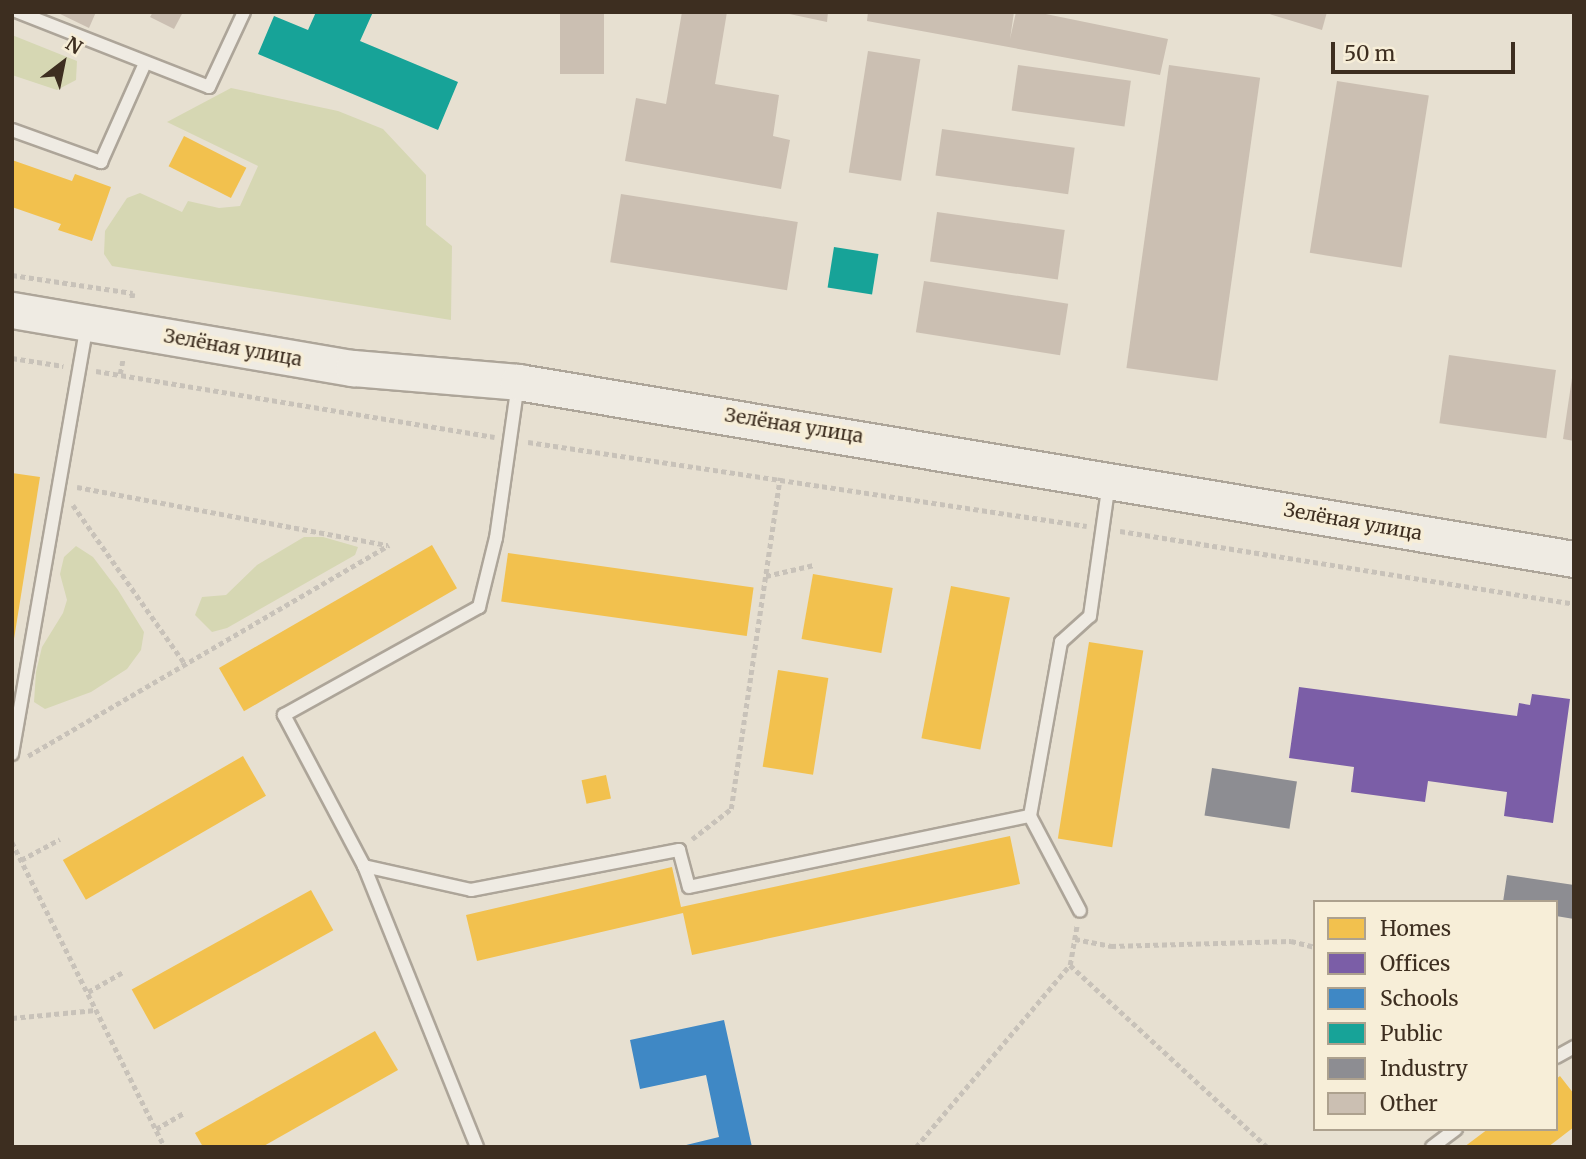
<!DOCTYPE html>
<meta charset="utf-8">
<style>
body{margin:0}
#map{position:relative;width:1586px;height:1159px;overflow:hidden;background:#e7e0d1;font-family:Merriweather,serif}
div>[style]{position:absolute}
.green>*{inset:0;background:#d6d7b3}
.homes>*{inset:0;background:#f2c14e;transform-origin:0 0}
.offices>*{inset:0;background:#7b5ea7}
.schools>*{inset:0;background:#3f88c5}
.public>*{inset:0;background:#17a398;transform-origin:0 0}
.industry>*{inset:0;background:#8d8d92;transform-origin:0 0}
.building>*{inset:0;background:#cbbfb2;transform-origin:0 0}
.path>*{height:4.5px;margin-top:-2.25px;transform-origin:0;background:repeating-linear-gradient(90deg,#c8c2b9 0 5px,transparent 0 8.5px)}
.roads{filter:drop-shadow(2px 0 #ada599) drop-shadow(-2px 0 #ada599) drop-shadow(0 2px #ada599) drop-shadow(0 -2px #ada599)}
.lane>*{height:12px;margin:-6px;padding:0 6px;transform-origin:6px;border-radius:6px;background:#efebe3}
.secondary>*{height:35px;margin:-17.5px;padding:0 17.5px;transform-origin:17.5px;border-radius:17.5px;background:#efebe3}
span{translate:-50% -50%;white-space:nowrap;text-align:center;line-height:1.15;-webkit-text-stroke:7px #f7eed8;paint-order:stroke}
.street-label{font-size:19px;color:#3d2e20}
.frame{position:absolute;inset:0;border:14px solid #3d2e20;pointer-events:none}
.legend{position:absolute;left:1313px;top:900px;width:245px;height:231px;box-sizing:border-box;background:#f7eed8;border:2px solid #ada18e;margin:0;padding:9px 12px;list-style:none;font-size:21px;color:#3d2e20}
.legend li{display:flex;align-items:center;gap:14px;height:35px}
.legend b{width:35px;border:2px solid #ada18e}
.north{position:absolute;left:28px;top:28px;width:70px;height:70px;-webkit-text-stroke:5px #f7eed8;paint-order:stroke;rotate:32deg;font-size:19px;font-weight:700;line-height:28px;text-align:center;color:#3d2e20}
.north::after{content:'';display:block;margin:auto;width:24px;height:32px;background:#3d2e20;clip-path:polygon(50% 0,100% 100%,50% 72%,0 100%)}
.scale{position:absolute;left:1331px;top:42px;width:184px;height:32px;box-sizing:border-box;border:4px solid #3d2e20;border-top:0;padding-left:9px;font-size:21px;line-height:24px;white-space:nowrap;color:#3d2e20;-webkit-text-stroke:5px #f7eed8;paint-order:stroke}
</style>
<div id="map">
<div class="green">
<div style="clip-path:polygon(12px 35px,77px 61px,76px 80px,57px 90px,12px 75px)"></div>
<div style="clip-path:polygon(231px 88px,338px 111px,383px 129px,426px 175px,426px 225px,452px 246px,451px 320px,112px 266px,104px 254px,105px 231px,127px 198px,140px 193px,182px 212px,188px 201px,219px 208px,240px 206px,258px 166px,167px 122px)"></div>
<div style="clip-path:polygon(304px 537px,323px 537px,358px 547px,355px 555px,227px 628px,212px 632px,195px 615px,202px 597px,226px 595px,257px 565px)"></div>
<div style="clip-path:polygon(76px 546px,93px 557px,118px 590px,144px 632px,141px 650px,127px 669px,91px 692px,45px 709px,34px 702px,36px 672px,42px 647px,63px 613px,67px 600px,60px 574px,64px 557px)"></div>
</div>
<div class="homes">
<div style="left:184px;top:136px;width:70px;height:34px;rotate:27deg"></div>
<div style="clip-path:polygon(12px 160px,72px 181px,75px 174px,111px 187px,92px 241px,58px 230px,61px 224px,12px 207px)"></div>
<div style="clip-path:polygon(12px 473px,40px 477px,14px 639px,12px 639px)"></div>
<div style="left:432px;top:545px;width:50px;height:246px;rotate:60deg"></div>
<div style="left:508px;top:553px;width:248px;height:49px;rotate:8deg"></div>
<div style="left:813px;top:574px;width:81px;height:66px;rotate:10deg"></div>
<div style="left:951px;top:586px;width:60px;height:155px;rotate:11deg"></div>
<div style="left:1089px;top:642px;width:55px;height:199px;rotate:9deg"></div>
<div style="left:778px;top:670px;width:51px;height:98px;rotate:9deg"></div>
<div style="left:243px;top:756px;width:46px;height:208px;rotate:60deg"></div>
<div style="left:606px;top:775px;width:24px;height:25px;rotate:78deg"></div>
<div style="clip-path:polygon(1010px 836px,1020px 884px,692px 955px,683px 913px,477px 961px,466px 915px,672px 867px,681px 907px)"></div>
<div style="left:311px;top:890px;width:46px;height:205px;rotate:61deg"></div>
<div style="clip-path:polygon(375px 1031px,398px 1070px,262px 1147px,203px 1147px,195px 1133px)"></div>
<div style="clip-path:polygon(1560px 1076px,1574px 1094px,1574px 1127px,1548px 1147px,1464px 1147px,1488px 1129px,1556px 1129px,1556px 1079px)"></div>
</div>
<div class="offices">
<div style="clip-path:polygon(1299px 687px,1517px 716px,1519px 703px,1530px 705px,1532px 694px,1570px 699px,1553px 823px,1504px 816px,1507px 792px,1428px 781px,1425px 802px,1351px 792px,1354px 767px,1289px 758px)"></div>
</div>
<div class="schools">
<div style="clip-path:polygon(724px 1020px,752px 1147px,678px 1147px,719px 1137px,706px 1075px,640px 1089px,630px 1040px)"></div>
</div>
<div class="public">
<div style="clip-path:polygon(316px 12px,373px 12px,360px 41px,458px 82px,438px 130px,258px 54px,274px 16px,308px 30px)"></div>
<div style="left:834px;top:247px;width:45px;height:41px;rotate:9deg"></div>
</div>
<div class="industry">
<div style="left:1212px;top:768px;width:86px;height:48px;rotate:9deg"></div>
<div style="clip-path:polygon(1507px 875px,1574px 885px,1574px 919px,1556px 916px,1556px 902px,1503px 902px)"></div>
</div>
<div class="building">
<div style="clip-path:polygon(56px 12px,96px 12px,89px 28px)"></div>
<div style="clip-path:polygon(153px 12px,183px 12px,174px 29px,150px 17px)"></div>
<div style="left:560px;top:12px;width:44px;height:62px"></div>
<div style="clip-path:polygon(682px 12px,727px 12px,715px 84px,779px 95px,773px 136px,790px 140px,781px 189px,625px 161px,636px 98px,666px 104px)"></div>
<div style="clip-path:polygon(780px 12px,828px 12px,827px 22px)"></div>
<div style="clip-path:polygon(868px 12px,1014px 12px,1010px 39px,1016px 12px,1036px 12px,1168px 39px,1160px 75px,867px 21px)"></div>
<div style="clip-path:polygon(1263px 12px,1327px 12px,1322px 30px)"></div>
<div style="left:868px;top:51px;width:53px;height:123px;rotate:9deg"></div>
<div style="left:1018px;top:65px;width:114px;height:46px;rotate:8deg"></div>
<div style="left:1169px;top:65px;width:92px;height:306px;rotate:8deg"></div>
<div style="left:1337px;top:81px;width:93px;height:174px;rotate:9deg"></div>
<div style="left:942px;top:129px;width:134px;height:47px;rotate:8deg"></div>
<div style="left:621px;top:194px;width:179px;height:69px;rotate:9deg"></div>
<div style="left:937px;top:212px;width:129px;height:50px;rotate:8deg"></div>
<div style="left:924px;top:281px;width:146px;height:52px;rotate:9deg"></div>
<div style="left:1449px;top:355px;width:108px;height:69px;rotate:8deg"></div>
<div style="clip-path:polygon(1572px 378px,1574px 378px,1574px 441px,1563px 439px)"></div>
</div>
<div class="path">
<div style="left:12px;top:275px;width:122px;rotate:8.5deg"></div>
<div style="left:133px;top:293px;width:8px;rotate:97deg"></div>
<div style="left:12px;top:358px;width:52px;rotate:8.9deg"></div>
<div style="left:96px;top:371px;width:404px;rotate:9.4deg"></div>
<div style="left:120px;top:374px;width:16px;rotate:-79deg"></div>
<div style="left:528px;top:442px;width:565px;rotate:8.55deg"></div>
<div style="left:77px;top:487px;width:316px;rotate:10.6deg"></div>
<div style="left:73px;top:505px;width:194px;rotate:54.8deg"></div>
<div style="left:1120px;top:531px;width:460px;rotate:9.1deg"></div>
<div style="left:766px;top:576px;width:49px;rotate:-12.9deg"></div>
<div style="left:28px;top:756px;width:418px;rotate:-30.3deg"></div>
<div style="left:692px;top:839px;width:49px;rotate:-37.6deg"></div>
<div style="left:731px;top:809px;width:335px;rotate:-81.6deg"></div>
<div style="left:12px;top:842px;width:341px;rotate:63.4deg"></div>
<div style="left:21px;top:860px;width:44px;rotate:-28.3deg"></div>
<div style="left:1075px;top:939px;width:37px;rotate:11deg"></div>
<div style="left:1111px;top:946px;width:180px;rotate:-1.6deg"></div>
<div style="left:1291px;top:941px;width:25px;rotate:14deg"></div>
<div style="left:1070px;top:965px;width:268px;rotate:42.7deg"></div>
<div style="left:88px;top:992px;width:40px;rotate:-29.7deg"></div>
<div style="left:12px;top:1018px;width:84px;rotate:-5.4deg"></div>
<div style="left:156px;top:1129px;width:32px;rotate:-30deg"></div>
<div style="left:916px;top:1147px;width:238px;rotate:-49.8deg"></div>
<div style="left:1070px;top:965px;width:41px;rotate:-80.1deg"></div>
</div>
<div class="roads">
<div class="lane">
<div style="left:18px;top:12px;width:205px;rotate:21.4deg"></div>
<div style="left:209px;top:87px;width:83px;rotate:-65deg"></div>
<div style="left:12px;top:130px;width:95px;rotate:19.8deg"></div>
<div style="left:101px;top:162px;width:108px;rotate:-66deg"></div>
<div style="left:12px;top:754px;width:435px;rotate:-80.1deg"></div>
<div style="left:1030px;top:816px;width:107px;rotate:62.2deg"></div>
<div style="left:364px;top:866px;width:110px;rotate:12.6deg"></div>
<div style="left:471px;top:890px;width:212px;rotate:-10.9deg"></div>
<div style="left:679px;top:850px;width:38px;rotate:75deg"></div>
<div style="left:689px;top:887px;width:348px;rotate:-11.8deg"></div>
<div style="left:1030px;top:816px;width:177px;rotate:-79.9deg"></div>
<div style="left:1061px;top:642px;width:39px;rotate:-42deg"></div>
<div style="left:1090px;top:616px;width:135px;rotate:-81.9deg"></div>
<div style="left:1556px;top:1057px;width:21px;rotate:-29deg"></div>
<div style="left:477px;top:1147px;width:303px;rotate:-111.9deg"></div>
<div style="left:364px;top:866px;width:171px;rotate:-117.9deg"></div>
<div style="left:284px;top:715px;width:223px;rotate:-29deg"></div>
<div style="left:479px;top:607px;width:71px;rotate:-76.2deg"></div>
<div style="left:496px;top:538px;width:157px;rotate:-81.9deg"></div>
<div style="left:1432px;top:1147px;width:30px;rotate:-37deg"></div>
</div>
<div class="secondary">
<div style="left:12px;top:310px;width:346px;rotate:9.7deg"></div>
<div style="left:353px;top:368px;width:166px;rotate:4.8deg"></div>
<div style="left:518px;top:382px;width:1071px;rotate:9.52deg"></div>
</div>
</div>
<div class="street-label">
<span style="left:233px;top:348px;rotate:10deg">Зелёная улица</span>
<span style="left:794px;top:426px;rotate:9deg">Зелёная улица</span>
<span style="left:1353px;top:522px;rotate:10deg">Зелёная улица</span>
</div>
<div class="frame"></div>
<ul class="legend">
<li><b style="height:19px;background:#f2c14e"></b>Homes</li>
<li><b style="height:19px;background:#7b5ea7"></b>Offices</li>
<li><b style="height:19px;background:#3f88c5"></b>Schools</li>
<li><b style="height:19px;background:#17a398"></b>Public</li>
<li><b style="height:19px;background:#8d8d92"></b>Industry</li>
<li><b style="height:19px;background:#cbbfb2"></b>Other</li>
</ul>
<div class="north">N</div>
<div class="scale">50 m</div>
</div>
